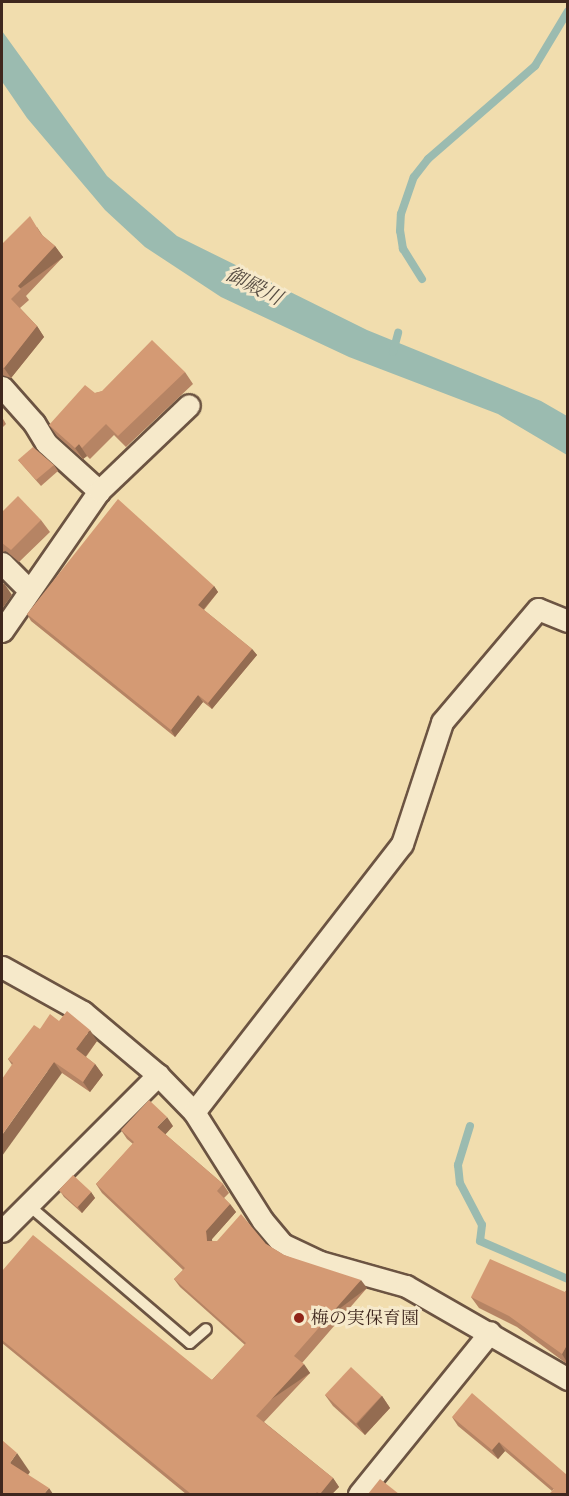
<!DOCTYPE html>
<meta charset="utf-8">
<style>
body{margin:0}
#map{position:relative;width:569px;height:1496px;overflow:hidden;background:#f1ddae;font-family:"Libre Caslon Text","Noto Serif JP",serif}
div>[style]{position:absolute}
.water>*{inset:0;background:#9bbbb0}
.stream>*{height:8px;margin:-4px;padding:0 4px;transform-origin:4px;border-radius:4px;background:#9bbbb0}
.roads{filter:drop-shadow(2px 0 #6c5442) drop-shadow(-2px 0 #6c5442) drop-shadow(0 2px #6c5442) drop-shadow(0 -2px #6c5442)}
.service>*{height:10px;margin:-5px;padding:0 5px;transform-origin:5px;border-radius:5px;background:#f6e9ca}
.minor>*{height:21px;margin:-10.5px;padding:0 10.5px;transform-origin:10.5px;border-radius:10.5px;background:#f6e9ca}
.wall>*{inset:0;background:#b68464}
.shaded-wall>*{inset:0;background:#946c51;transform-origin:0 0}
.building>*{inset:0;background:#d49a74;transform-origin:0 0}
.dots>*{width:16px;height:16px;translate:-50% -50%;box-sizing:border-box;border:3px solid #f6e9ca;border-radius:50%}
span{translate:-50% -50%;white-space:nowrap;text-align:center;line-height:1.15;-webkit-text-stroke:6px #f6e9ca;paint-order:stroke}
.poi-label{font-size:18px;color:#3f271e}
.left{translate:0 -50%;text-align:left}
.water-label{font-size:20px;color:#564c42;font-style:italic}
.frame{position:absolute;inset:0;border:3px solid #3f271e;pointer-events:none}
</style>
<div id="map">
<div class="water">
<div style="clip-path:polygon(2px 31px,107px 176px,177px 236px,367px 330px,541px 401px,567px 416px,567px 455px,498px 414px,349px 357px,221px 297px,145px 247px,105px 210px,27px 118px,3px 83px)"></div>
</div>
<div class="stream">
<div style="left:422px;top:279px;width:36px;rotate:-122deg"></div>
<div style="left:403px;top:249px;width:18px;rotate:-99deg"></div>
<div style="left:400px;top:231px;width:17px;rotate:-87deg"></div>
<div style="left:401px;top:214px;width:39px;rotate:-71deg"></div>
<div style="left:414px;top:177px;width:23px;rotate:-52deg"></div>
<div style="left:428px;top:159px;width:142px;rotate:-41deg"></div>
<div style="left:535px;top:66px;width:64px;rotate:-59deg"></div>
<div style="left:393px;top:352px;width:20px;rotate:-75deg"></div>
<div style="left:470px;top:1126px;width:41px;rotate:107.1deg"></div>
<div style="left:458px;top:1165px;width:18px;rotate:84deg"></div>
<div style="left:460px;top:1183px;width:47px;rotate:62.4deg"></div>
<div style="left:482px;top:1225px;width:16px;rotate:97deg"></div>
<div style="left:480px;top:1241px;width:96px;rotate:23.4deg"></div>
</div>
<div class="roads">
<div class="service">
<div style="left:27px;top:1204px;width:214px;rotate:40.5deg"></div>
<div style="left:190px;top:1343px;width:21px;rotate:-41deg"></div>
</div>
<div class="minor">
<div style="left:2px;top:387px;width:48px;rotate:48.4deg"></div>
<div style="left:34px;top:423px;width:23px;rotate:59deg"></div>
<div style="left:46px;top:443px;width:72px;rotate:42.2deg"></div>
<div style="left:2px;top:563px;width:38px;rotate:45deg"></div>
<div style="left:2px;top:631px;width:170px;rotate:-55.3deg"></div>
<div style="left:99px;top:491px;width:124px;rotate:-43.7deg"></div>
<div style="left:2px;top:967px;width:93px;rotate:29.1deg"></div>
<div style="left:83px;top:1012px;width:98px;rotate:40deg"></div>
<div style="left:158px;top:1075px;width:52px;rotate:45.8deg"></div>
<div style="left:194px;top:1112px;width:129px;rotate:57.7deg"></div>
<div style="left:263px;top:1221px;width:30px;rotate:50deg"></div>
<div style="left:282px;top:1244px;width:42px;rotate:25.3deg"></div>
<div style="left:320px;top:1262px;width:89px;rotate:15.6deg"></div>
<div style="left:406px;top:1286px;width:187px;rotate:29.9deg"></div>
<div style="left:194px;top:1112px;width:339px;rotate:-52.2deg"></div>
<div style="left:402px;top:844px;width:128px;rotate:-71.8deg"></div>
<div style="left:442px;top:722px;width:148px;rotate:-49.7deg"></div>
<div style="left:538px;top:609px;width:32px;rotate:22deg"></div>
<div style="left:2px;top:1231px;width:221px;rotate:-45deg"></div>
<div style="left:359px;top:1494px;width:208px;rotate:-51deg"></div>
</div>
</div>
<div class="wall">
<div style="clip-path:polygon(37px 227px,43px 236px,55px 246px,63px 257px,26px 296px,29px 300px,20px 308px,37px 326px,44px 337px,11px 378px,2px 375px,2px 244px)"></div>
<div style="clip-path:polygon(185px 372px,193px 384px,126px 447px,114px 435px,90px 459px,87px 456px,83px 459px,57px 436px,49px 425px,95px 393px)"></div>
<div style="clip-path:polygon(2px 417px,6px 424px,2px 428px)"></div>
<div style="clip-path:polygon(18px 460px,54px 465px,58px 471px,41px 486px)"></div>
<div style="clip-path:polygon(2px 512px,41px 520px,50px 532px,19px 562px,6px 551px,2px 552px)"></div>
<div style="clip-path:polygon(214px 586px,218px 592px,204px 610px,252px 649px,257px 655px,212px 709px,203px 702px,175px 737px,31px 621px,27px 614px)"></div>
<div style="clip-path:polygon(59px 1021px,97px 1041px,86px 1057px,95px 1064px,103px 1075px,90px 1092px,62px 1073px,12px 1065px,8px 1059px,40px 1029px)"></div>
<div style="clip-path:polygon(173px 1126px,165px 1134px,223px 1184px,229px 1193px,224px 1198px,230px 1204px,236px 1212px,212px 1239px,212px 1241px,266px 1244px,284px 1255px,367px 1288px,302px 1363px,310px 1373px,264px 1422px,333px 1478px,339px 1487px,332px 1494px,186px 1494px,2px 1343px,2px 1271px,212px 1380px,245px 1345px,180px 1287px,174px 1279px,183px 1270px,102px 1193px,96px 1184px,133px 1144px,127px 1139px,121px 1130px)"></div>
<div style="clip-path:polygon(60px 1191px,91px 1192px,95px 1198px,82px 1213px,64px 1197px)"></div>
<div style="clip-path:polygon(567px 1289px,567px 1364px,517px 1327px,479px 1308px,471px 1297px,565px 1292px)"></div>
<div style="clip-path:polygon(325px 1395px,382px 1396px,390px 1408px,365px 1435px,333px 1406px)"></div>
<div style="clip-path:polygon(452px 1417px,567px 1475px,552px 1491px,505px 1451px,498px 1459px,458px 1426px)"></div>
</div>
<div class="shaded-wall">
<div style="left:55px;top:246px;width:14px;height:54px;rotate:54deg"></div>
<div style="clip-path:polygon(37px 326px,44px 337px,11px 378px,4px 368px)"></div>
<div style="clip-path:polygon(79px 444px,87px 456px,83px 459px,75px 448px)"></div>
<div style="clip-path:polygon(4px 583px,12px 595px,2px 609px,2px 586px)"></div>
<div style="clip-path:polygon(214px 586px,218px 592px,202px 611px,198px 605px)"></div>
<div style="clip-path:polygon(252px 649px,257px 655px,212px 709px,208px 703px)"></div>
<div style="clip-path:polygon(198px 695px,203px 702px,175px 737px,171px 730px)"></div>
<div style="clip-path:polygon(90px 1030px,97px 1041px,83px 1060px,76px 1049px)"></div>
<div style="clip-path:polygon(54px 1062px,62px 1073px,2px 1156px,2px 1135px)"></div>
<div style="clip-path:polygon(95px 1064px,103px 1075px,90px 1092px,83px 1082px)"></div>
<div style="clip-path:polygon(167px 1117px,173px 1126px,164px 1136px,157px 1127px)"></div>
<div style="clip-path:polygon(91px 1192px,95px 1198px,82px 1213px,78px 1207px)"></div>
<div style="clip-path:polygon(230px 1204px,236px 1212px,212px 1239px,213px 1250px,207px 1241px,206px 1231px)"></div>
<div style="left:361px;top:1280px;width:10px;height:101px;rotate:53deg"></div>
<div style="clip-path:polygon(567px 1345px,567px 1362px,562px 1354px)"></div>
<div style="left:304px;top:1364px;width:11px;height:71px;rotate:56deg"></div>
<div style="clip-path:polygon(382px 1396px,390px 1408px,365px 1435px,357px 1424px)"></div>
<div style="clip-path:polygon(499px 1442px,505px 1451px,498px 1459px,492px 1450px)"></div>
<div style="clip-path:polygon(17px 1453px,30px 1472px,23px 1482px,10px 1463px)"></div>
<div style="clip-path:polygon(333px 1478px,339px 1487px,332px 1494px,320px 1494px)"></div>
<div style="clip-path:polygon(49px 1488px,53px 1494px,44px 1494px)"></div>
</div>
<div class="building">
<div style="clip-path:polygon(30px 216px,41px 234px,55px 246px,18px 286px,21px 289px,11px 299px,37px 326px,4px 368px,2px 367px,2px 244px)"></div>
<div style="clip-path:polygon(152px 340px,185px 372px,118px 436px,106px 424px,82px 448px,79px 444px,75px 448px,49px 425px,85px 385px,95px 393px,102px 391px)"></div>
<div style="clip-path:polygon(33px 447px,54px 465px,36px 480px,18px 460px)"></div>
<div style="clip-path:polygon(18px 496px,41px 520px,11px 550px,2px 543px,2px 512px)"></div>
<div style="clip-path:polygon(118px 499px,214px 586px,198px 605px,252px 649px,208px 703px,198px 695px,171px 730px,27px 614px)"></div>
<div style="clip-path:polygon(67px 1011px,90px 1030px,76px 1049px,95px 1064px,83px 1082px,54px 1062px,2px 1135px,2px 1079px,13px 1063px,8px 1059px,34px 1025px,40px 1029px,50px 1014px,59px 1021px)"></div>
<div style="clip-path:polygon(149px 1100px,167px 1117px,157px 1127px,223px 1184px,217px 1191px,230px 1204px,206px 1231px,207px 1241px,217px 1241px,241px 1214px,266px 1244px,284px 1255px,361px 1280px,294px 1356px,304px 1364px,256px 1416px,333px 1478px,320px 1494px,317px 1492px,315px 1494px,191px 1494px,2px 1340px,2px 1271px,33px 1235px,212px 1380px,246px 1343px,174px 1279px,185px 1268px,96px 1184px,134px 1142px,121px 1130px)"></div>
<div style="left:73px;top:1175px;width:25px;height:21px;rotate:43deg"></div>
<div style="clip-path:polygon(490px 1259px,565px 1292px,567px 1289px,567px 1345px,562px 1354px,509px 1316px,471px 1297px)"></div>
<div style="left:351px;top:1367px;width:42px;height:38px;rotate:43deg"></div>
<div style="clip-path:polygon(472px 1393px,567px 1475px,567px 1494px,549px 1494px,554px 1489px,499px 1442px,492px 1450px,452px 1417px)"></div>
<div style="clip-path:polygon(2px 1440px,17px 1453px,10px 1463px,49px 1488px,44px 1494px,2px 1494px)"></div>
<div style="clip-path:polygon(380px 1479px,399px 1494px,368px 1494px)"></div>
</div>
<div class="dots">
<div style="left:299px;top:1318px;background:#8f2418"></div>
</div>
<div class="poi-label">
<span class="left" style="left:311px;top:1318px">梅の実保育園</span>
</div>
<div class="water-label">
<span style="left:254px;top:286px;rotate:27deg">御殿川</span>
</div>
<div class="frame"></div>
</div>
